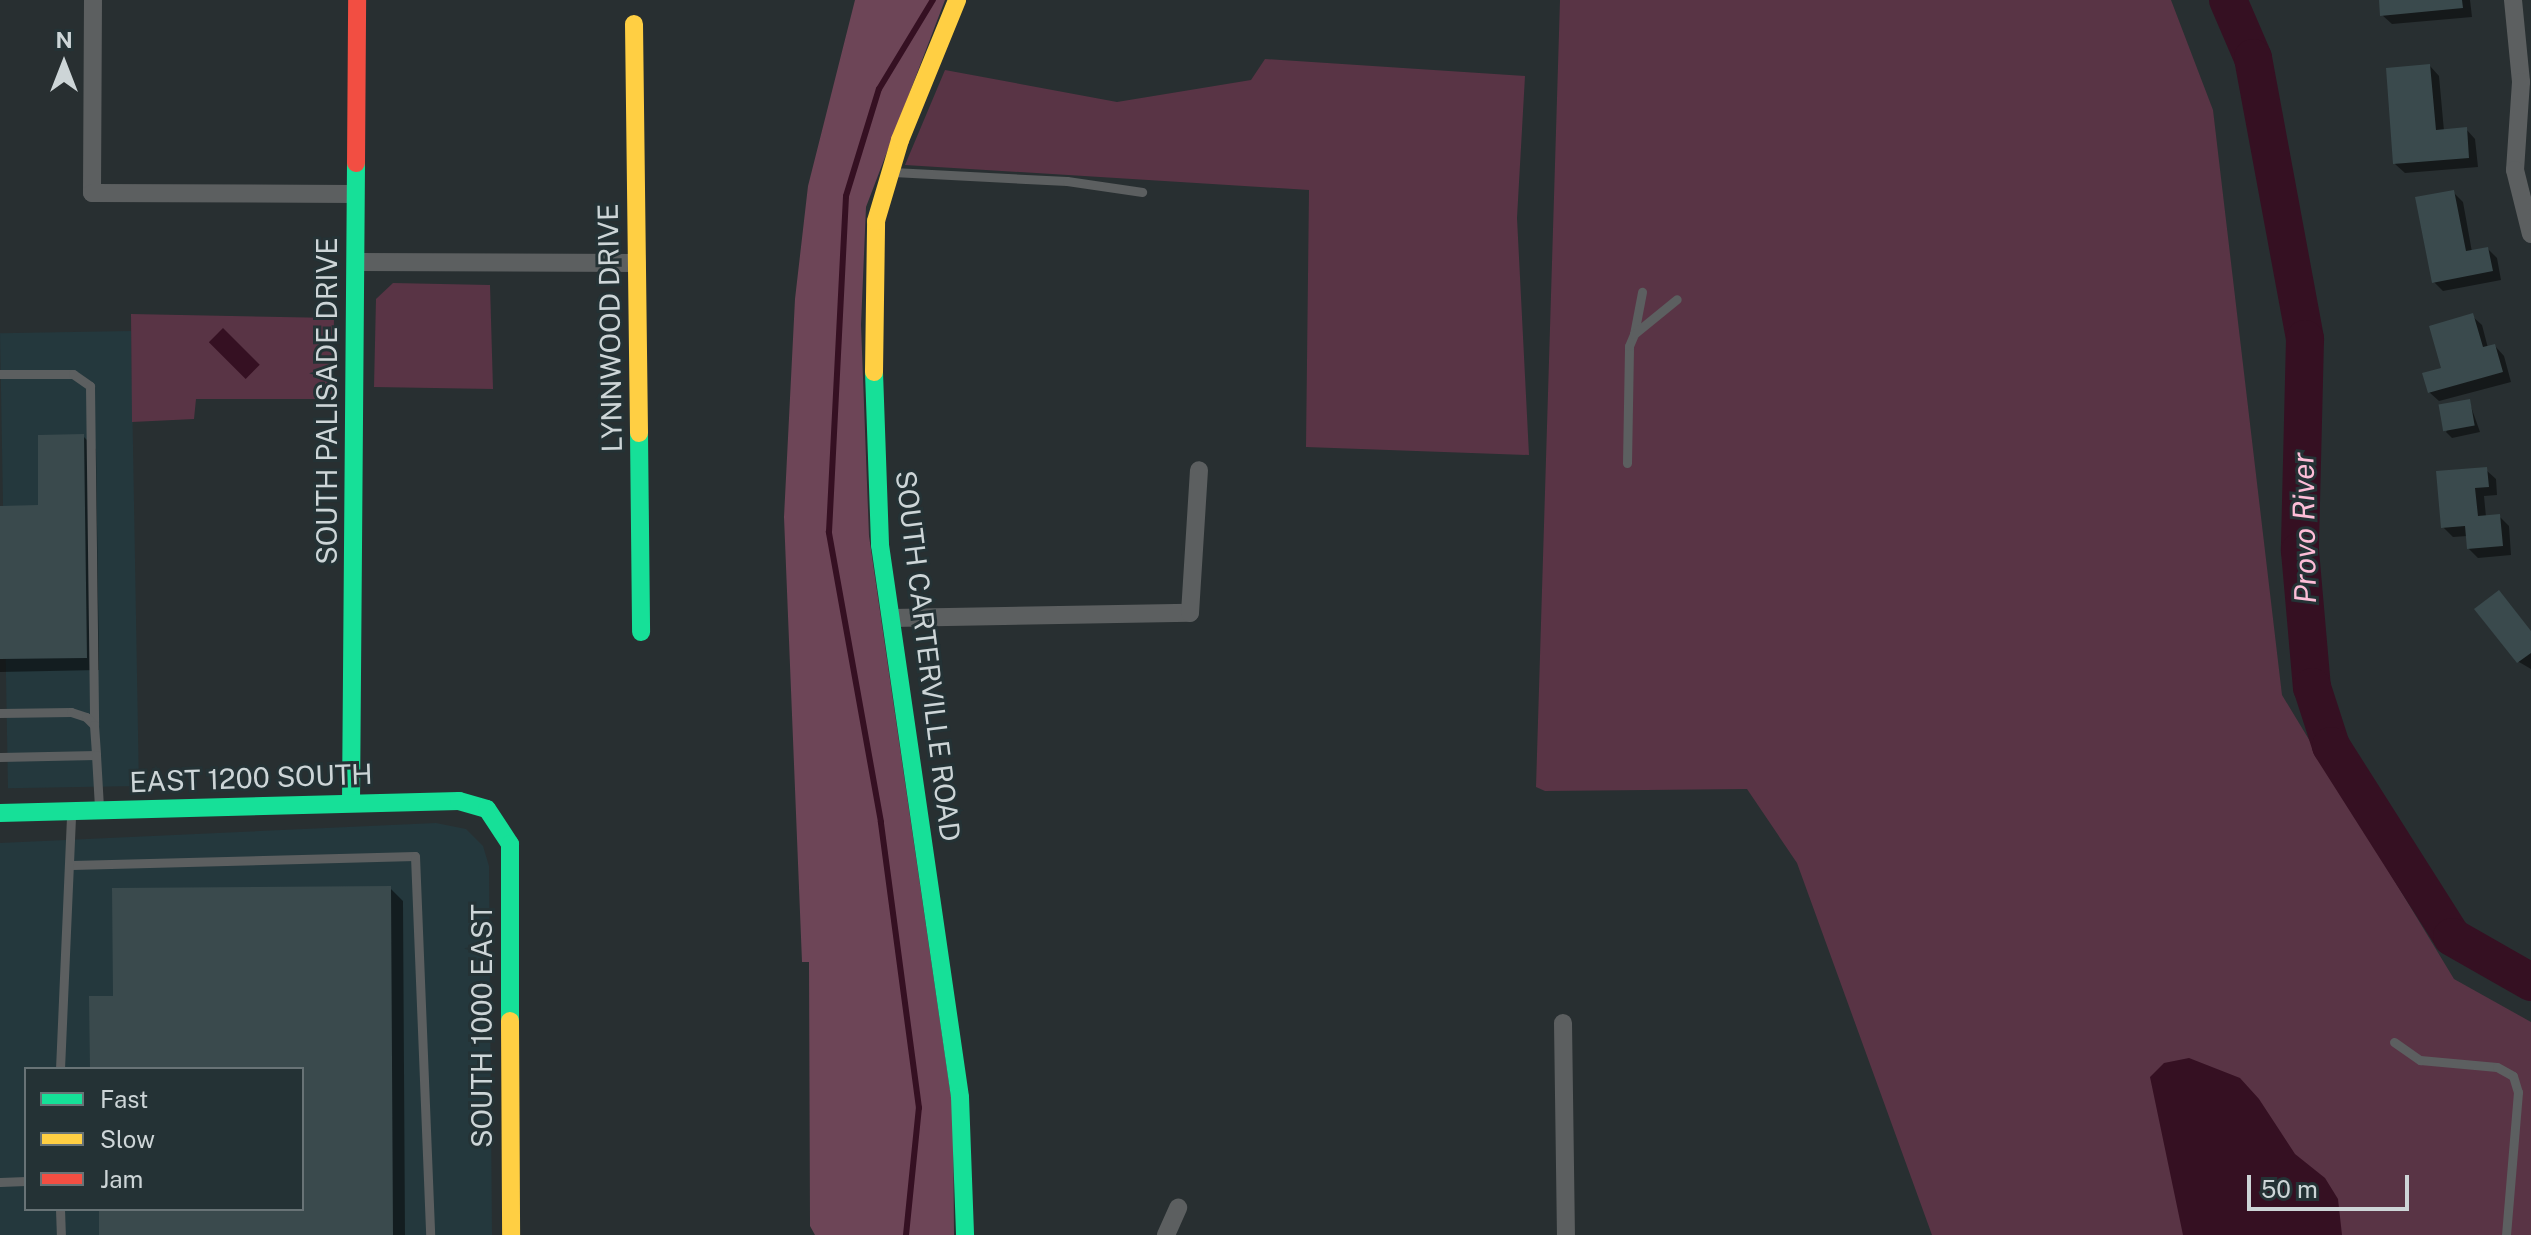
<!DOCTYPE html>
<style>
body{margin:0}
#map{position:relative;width:2531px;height:1235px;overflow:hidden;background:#282f31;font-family:"Public Sans",sans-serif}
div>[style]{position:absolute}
.built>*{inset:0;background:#24383d;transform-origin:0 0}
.green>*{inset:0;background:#593445}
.forest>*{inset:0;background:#6d4557}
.water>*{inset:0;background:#351022;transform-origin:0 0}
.shadow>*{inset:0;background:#0007}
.stream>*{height:6px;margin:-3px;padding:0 3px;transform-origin:3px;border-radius:3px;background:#351022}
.river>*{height:38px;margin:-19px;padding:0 19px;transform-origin:19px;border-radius:19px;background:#351022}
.building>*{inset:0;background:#3a4a4d;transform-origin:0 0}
.lane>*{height:9px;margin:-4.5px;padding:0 4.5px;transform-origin:4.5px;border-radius:4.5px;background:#5c5f60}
.street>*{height:18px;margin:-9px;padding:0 9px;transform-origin:9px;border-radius:9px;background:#5c5f60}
.fast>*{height:18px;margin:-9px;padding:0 9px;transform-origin:9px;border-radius:9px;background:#16e098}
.slow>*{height:18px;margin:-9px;padding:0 9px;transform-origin:9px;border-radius:9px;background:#ffcf43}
.jam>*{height:18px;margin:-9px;padding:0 9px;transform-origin:9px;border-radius:9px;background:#f24e42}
span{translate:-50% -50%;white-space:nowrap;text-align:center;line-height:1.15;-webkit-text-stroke:6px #243235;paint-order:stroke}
.street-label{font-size:28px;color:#cdd5d7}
.water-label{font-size:30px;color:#fdbdd7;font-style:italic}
.legend{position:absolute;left:24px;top:1067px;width:280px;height:144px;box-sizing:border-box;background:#243235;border:2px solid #687376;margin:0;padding:10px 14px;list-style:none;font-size:24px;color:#cdd5d7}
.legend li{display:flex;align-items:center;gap:16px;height:40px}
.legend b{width:40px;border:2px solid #687376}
.north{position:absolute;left:24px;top:24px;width:80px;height:80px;-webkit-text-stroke:6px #243235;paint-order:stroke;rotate:0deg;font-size:22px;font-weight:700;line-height:32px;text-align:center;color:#cdd5d7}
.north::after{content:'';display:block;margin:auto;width:28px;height:36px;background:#cdd5d7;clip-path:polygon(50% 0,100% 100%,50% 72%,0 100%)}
.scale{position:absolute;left:2247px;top:1175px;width:162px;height:36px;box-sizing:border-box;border:4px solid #cdd5d7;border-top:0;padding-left:10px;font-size:24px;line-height:28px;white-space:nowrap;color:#cdd5d7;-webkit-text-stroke:6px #243235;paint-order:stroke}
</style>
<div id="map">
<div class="built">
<div style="left:131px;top:331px;width:455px;height:131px;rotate:89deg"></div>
<div style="clip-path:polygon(evenodd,436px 823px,466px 829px,483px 846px,489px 866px,492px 1235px,0 1235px,0 843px,436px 823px,26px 1069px,302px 1069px,302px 1209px,26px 1209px,26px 1069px)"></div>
</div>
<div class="green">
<div style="clip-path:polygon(1560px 0,2171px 0,2213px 110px,2282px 695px,2454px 979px,2531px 1022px,2531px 1235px,1932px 1235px,1797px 863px,1747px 789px,1545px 791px,1536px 787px)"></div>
<div style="clip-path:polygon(1265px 59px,1525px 76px,1517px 218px,1529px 455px,1306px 447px,1309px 190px,905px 165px,945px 70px,1117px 102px,1251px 80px)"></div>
<div style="clip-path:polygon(393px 283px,490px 285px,493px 389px,374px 387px,376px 299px)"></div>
<div style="clip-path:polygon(131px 314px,334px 318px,333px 399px,196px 399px,194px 419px,132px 422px)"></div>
</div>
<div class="forest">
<div style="clip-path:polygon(855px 0,945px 0,866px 207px,861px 325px,869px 536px,953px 1110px,954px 1235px,815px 1235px,810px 1226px,809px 962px,802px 962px,784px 517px,795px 299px,808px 186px)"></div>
</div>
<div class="water">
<div style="left:223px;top:328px;width:52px;height:20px;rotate:45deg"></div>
<div style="clip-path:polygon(2189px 1058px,2240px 1078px,2259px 1099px,2295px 1154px,2325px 1178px,2338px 1199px,2342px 1235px,2183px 1235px,2150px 1077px,2164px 1063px)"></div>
</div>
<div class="shadow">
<div style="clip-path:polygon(2381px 0,2470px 0,2472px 17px,2392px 24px,2382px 15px)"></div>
<div style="clip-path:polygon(2430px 66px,2439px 76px,2444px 131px,2466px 129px,2475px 139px,2478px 167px,2405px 173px,2395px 164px)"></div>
<div style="clip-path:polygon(2453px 192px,2463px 202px,2472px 252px,2488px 249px,2497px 258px,2501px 280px,2443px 291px,2434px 282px)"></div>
<div style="clip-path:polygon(2472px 316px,2482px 325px,2488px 348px,2495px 346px,2504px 356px,2511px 382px,2439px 401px,2429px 392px)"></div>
<div style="clip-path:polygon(2469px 401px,2480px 432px,2452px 438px,2446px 432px)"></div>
<div style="clip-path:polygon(83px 436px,96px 449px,99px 670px,0 672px,0 508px,40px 507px)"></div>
<div style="clip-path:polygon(2486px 470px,2496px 479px,2497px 495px,2484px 496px,2486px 517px,2499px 516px,2509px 526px,2511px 555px,2478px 558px,2468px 548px,2467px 536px,2453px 537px,2443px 527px)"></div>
<div style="clip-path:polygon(2477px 610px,2531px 631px,2531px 669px,2519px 662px)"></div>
<div style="clip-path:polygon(390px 888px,403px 901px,405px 1235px,101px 1235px,101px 1209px,302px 1209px,302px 1069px,92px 1069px,115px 998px)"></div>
</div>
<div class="stream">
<div style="left:906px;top:1235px;width:128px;rotate:-84.2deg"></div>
<div style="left:919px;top:1108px;width:289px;rotate:-97.6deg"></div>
<div style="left:881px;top:822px;width:295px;rotate:-100.2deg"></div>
<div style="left:829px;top:532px;width:336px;rotate:-87.1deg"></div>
<div style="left:846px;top:196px;width:112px;rotate:-72.9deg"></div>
<div style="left:879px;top:89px;width:104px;rotate:-58.8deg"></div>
</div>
<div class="river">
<div style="left:2228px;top:0;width:63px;rotate:66.7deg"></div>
<div style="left:2253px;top:58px;width:286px;rotate:79.5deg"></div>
<div style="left:2305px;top:339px;width:212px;rotate:91.4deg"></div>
<div style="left:2300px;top:551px;width:137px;rotate:85deg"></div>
<div style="left:2312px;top:687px;width:62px;rotate:72.1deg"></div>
<div style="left:2331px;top:746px;width:226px;rotate:57.6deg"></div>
<div style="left:2452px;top:937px;width:91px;rotate:29.7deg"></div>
</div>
<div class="building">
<div style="clip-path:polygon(2379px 0,2462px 0,2463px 8px,2380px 16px)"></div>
<div style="clip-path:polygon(2430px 64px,2436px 130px,2467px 127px,2469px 158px,2393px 164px,2386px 68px)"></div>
<div style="clip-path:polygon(2454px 190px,2466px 251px,2488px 247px,2493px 271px,2432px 283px,2415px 197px)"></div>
<div style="clip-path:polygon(2473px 313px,2483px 347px,2495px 344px,2503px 372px,2428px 393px,2422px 373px,2441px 368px,2429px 326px)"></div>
<div style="left:2470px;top:399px;width:27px;height:32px;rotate:80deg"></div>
<div style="clip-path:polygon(84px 434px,87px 658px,0 659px,0 506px,38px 505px,38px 435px)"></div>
<div style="clip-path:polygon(2487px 467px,2489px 487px,2475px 488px,2478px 516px,2500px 514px,2503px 546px,2467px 549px,2465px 526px,2441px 528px,2436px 471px)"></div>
<div style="clip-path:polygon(2499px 590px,2531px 631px,2531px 653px,2517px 663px,2474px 609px)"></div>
<div style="clip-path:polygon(391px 886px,393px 1235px,99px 1235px,99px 1209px,302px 1209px,302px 1069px,90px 1069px,89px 996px,113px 996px,112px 888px)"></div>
</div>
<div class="lane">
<div style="left:893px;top:172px;width:174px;rotate:3deg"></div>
<div style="left:1067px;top:181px;width:76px;rotate:8.3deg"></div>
<div style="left:1634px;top:334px;width:43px;rotate:-79.2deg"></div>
<div style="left:0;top:374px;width:73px"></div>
<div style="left:73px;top:374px;width:21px;rotate:35deg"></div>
<div style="left:90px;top:386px;width:339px;rotate:89.3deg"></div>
<div style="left:1627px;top:463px;width:117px;rotate:-89deg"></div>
<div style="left:1629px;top:346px;width:13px;rotate:-67deg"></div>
<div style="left:1634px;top:334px;width:55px;rotate:-39.1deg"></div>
<div style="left:0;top:713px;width:71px;rotate:-0.8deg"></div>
<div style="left:71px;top:712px;width:16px;rotate:18deg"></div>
<div style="left:86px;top:717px;width:11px;rotate:45deg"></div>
<div style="left:94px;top:725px;width:30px;rotate:86deg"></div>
<div style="left:0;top:757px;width:96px;rotate:-1.2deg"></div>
<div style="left:96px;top:755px;width:52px;rotate:86.7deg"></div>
<div style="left:72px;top:865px;width:343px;rotate:-1.5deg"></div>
<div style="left:415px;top:856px;width:379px;rotate:87.7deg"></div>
<div style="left:2394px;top:1042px;width:32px;rotate:35deg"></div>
<div style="left:2420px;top:1060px;width:77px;rotate:5.2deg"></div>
<div style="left:2497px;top:1067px;width:18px;rotate:29deg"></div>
<div style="left:2513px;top:1076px;width:17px;rotate:73deg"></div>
<div style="left:2518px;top:1092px;width:144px;rotate:94.8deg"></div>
<div style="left:60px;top:1069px;width:256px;rotate:-87.5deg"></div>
<div style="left:0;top:1182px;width:26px;rotate:-2deg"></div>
<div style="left:60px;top:1209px;width:26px;rotate:88deg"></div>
</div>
<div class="street">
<div style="left:93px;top:0;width:193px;rotate:90.3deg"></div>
<div style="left:92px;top:193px;width:263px;rotate:0.2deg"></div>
<div style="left:2513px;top:0;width:82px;rotate:84.4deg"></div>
<div style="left:2521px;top:82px;width:88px;rotate:93.9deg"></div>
<div style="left:2515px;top:170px;width:66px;rotate:76deg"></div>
<div style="left:357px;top:262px;width:280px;rotate:0.2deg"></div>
<div style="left:892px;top:618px;width:298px;rotate:-1deg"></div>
<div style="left:1190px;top:613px;width:143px;rotate:-86.4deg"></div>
<div style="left:1563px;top:1023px;width:212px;rotate:89.2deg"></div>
<div style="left:1166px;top:1235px;width:30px;rotate:-66deg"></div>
</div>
<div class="fast">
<div style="left:874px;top:372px;width:173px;rotate:88deg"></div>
<div style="left:880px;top:545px;width:558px;rotate:81.75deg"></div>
<div style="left:960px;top:1097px;width:138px;rotate:87.9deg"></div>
<div style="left:639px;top:433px;width:199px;rotate:89.4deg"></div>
<div style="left:351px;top:802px;width:639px;rotate:-89.55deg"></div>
<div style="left:0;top:813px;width:459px;rotate:-1.5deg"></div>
<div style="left:459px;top:801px;width:29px;rotate:16deg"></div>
<div style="left:487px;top:809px;width:42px;rotate:56.7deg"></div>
<div style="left:510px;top:844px;width:177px;rotate:90deg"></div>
</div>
<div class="slow">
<div style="left:634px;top:24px;width:409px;rotate:89.3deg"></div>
<div style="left:874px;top:372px;width:151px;rotate:-89.2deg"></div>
<div style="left:876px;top:221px;width:84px;rotate:-73.5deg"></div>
<div style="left:900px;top:140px;width:151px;rotate:-67.8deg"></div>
<div style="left:510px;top:1021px;width:214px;rotate:89.7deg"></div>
</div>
<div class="jam">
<div style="left:356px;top:163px;width:163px;rotate:-89.6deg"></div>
</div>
<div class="street-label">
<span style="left:610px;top:328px;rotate:-91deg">LYNNWOOD DRIVE</span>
<span style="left:327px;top:401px;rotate:-90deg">SOUTH PALISADE DRIVE</span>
<span style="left:928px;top:656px;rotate:83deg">SOUTH CARTERVILLE ROAD</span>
<span style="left:251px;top:778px;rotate:-2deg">EAST 1200 SOUTH</span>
<span style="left:482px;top:1026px;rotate:-90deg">SOUTH 1000 EAST</span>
</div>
<div class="water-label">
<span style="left:2304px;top:528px;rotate:-91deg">Provo River</span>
</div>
<ul class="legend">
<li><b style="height:10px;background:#16e098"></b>Fast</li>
<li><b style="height:10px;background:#ffcf43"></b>Slow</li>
<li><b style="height:10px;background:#f24e42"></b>Jam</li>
</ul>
<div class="north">N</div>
<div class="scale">50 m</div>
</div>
